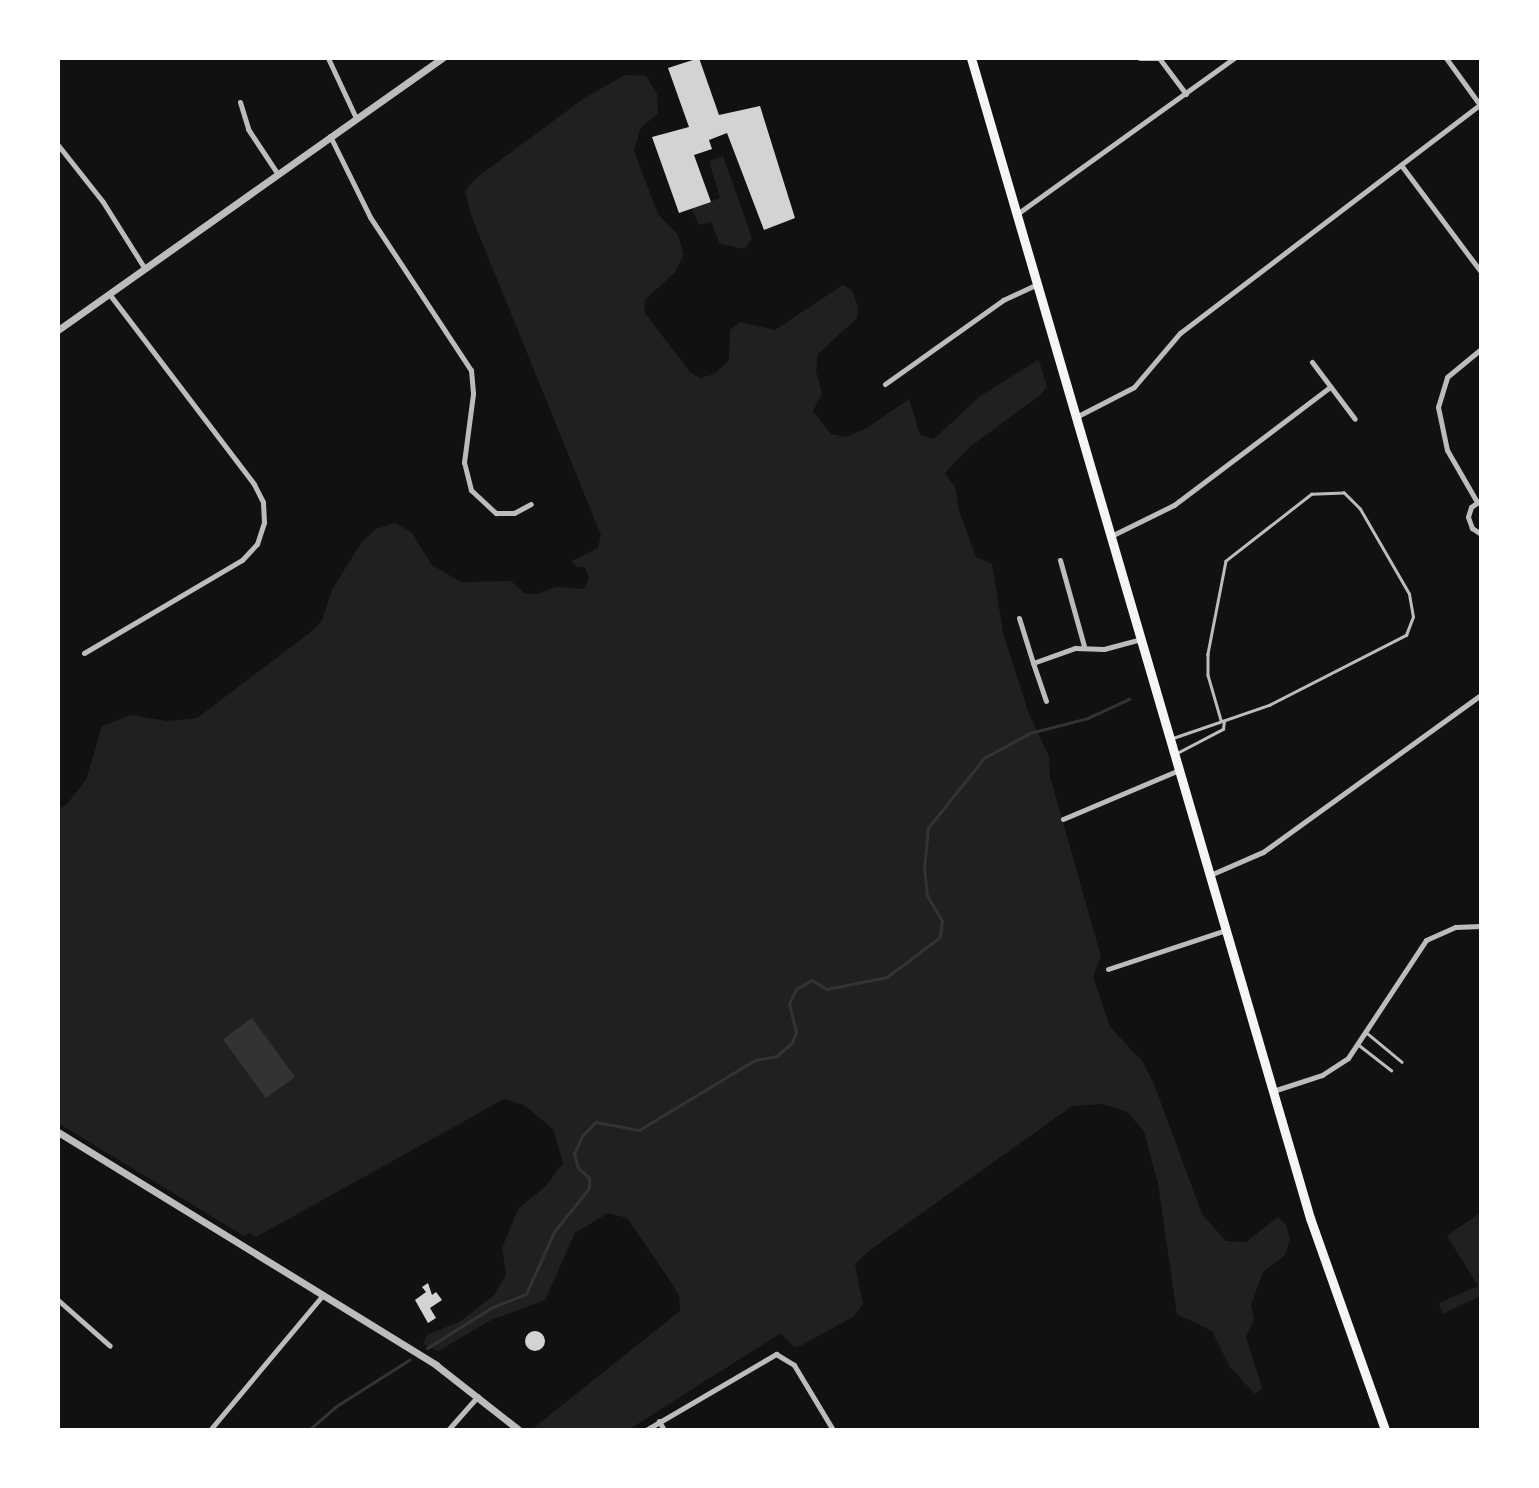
<!DOCTYPE html>
<style>
body{margin:0}
#map{position:relative;width:1539px;height:1488px;overflow:hidden;background:#111;font-family:Montserrat,sans-serif}
div>[style]{position:absolute}
.green>*{inset:0;background:#202020}
.water>*{inset:0;background:#333;transform-origin:0 0}
.stream>*{height:2.5px;margin:-1.25px;padding:0 1.25px;transform-origin:1.25px;border-radius:1.25px;background:#333}
.building>*{inset:0;background:#d3d3d3}
.round{border-radius:50%}
.service>*{height:2.5px;margin:-1.25px;padding:0 1.25px;transform-origin:1.25px;border-radius:1.25px;background:#bcbcbc}
.minor>*{height:5px;margin:-2.5px;padding:0 2.5px;transform-origin:2.5px;border-radius:2.5px;background:#bcbcbc}
.tertiary>*{height:7px;margin:-3.5px;padding:0 3.5px;transform-origin:3.5px;border-radius:3.5px;background:#bcbcbc}
.primary>*{height:9px;margin:-4.5px;padding:0 4.5px;transform-origin:4.5px;border-radius:4.5px;background:#f5f5f5}
span{translate:-50% -50%;white-space:nowrap;text-align:center;line-height:1.15;-webkit-text-stroke:6px #fff;paint-order:stroke}
.frame{position:absolute;inset:0;border:60px solid #fff;pointer-events:none}
</style>
<div id="map">
<div class="green">
<div style="clip-path:polygon(625px 75px,646px 76px,657px 94px,658px 113px,640px 129px,634px 151px,658px 214px,678px 235px,684px 254px,675px 272px,645px 300px,644px 312px,690px 372px,700px 378px,715px 374px,729px 360px,730px 330px,740px 322px,775px 330px,843px 285px,852px 290px,858px 307px,857px 318px,818px 354px,816px 371px,822px 393px,813px 411px,831px 434px,846px 437px,867px 428px,909px 399px,920px 435px,934px 439px,979px 397px,1038px 360px,1040px 364px,1047px 387px,1040px 395px,971px 446px,945px 473px,955px 487px,959px 511px,976px 557px,992px 564px,1003px 633px,1029px 714px,1049px 756px,1050px 776px,1101px 957px,1093px 976px,1110px 1027px,1142px 1061px,1154px 1084px,1202px 1214px,1226px 1241px,1246px 1242px,1278px 1217px,1286px 1225px,1290px 1239px,1285px 1255px,1263px 1272px,1251px 1305px,1254px 1320px,1246px 1337px,1262px 1388px,1255px 1394px,1230px 1367px,1212px 1331px,1177px 1314px,1158px 1184px,1144px 1131px,1126px 1111px,1102px 1104px,1072px 1106px,870px 1250px,855px 1264px,863px 1304px,853px 1317px,800px 1346px,794px 1347px,781px 1333px,628px 1430px,531px 1430px,680px 1311px,679px 1296px,671px 1282px,627px 1218px,608px 1213px,575px 1233px,545px 1300px,491px 1320px,438px 1351px,423px 1344px,427px 1335px,461px 1321px,494px 1295px,506px 1275px,502px 1248px,518px 1209px,546px 1186px,563px 1163px,553px 1129px,524px 1105px,504px 1099px,256px 1237px,249px 1233px,244px 1236px,58px 1123px,58px 809px,66px 805px,86px 780px,102px 726px,131px 715px,167px 721px,197px 718px,311px 632px,322px 620px,332px 590px,361px 543px,376px 529px,395px 523px,412px 533px,432px 565px,461px 582px,511px 581px,524px 593px,537px 594px,556px 587px,584px 589px,589px 579px,585px 567px,576px 567px,572px 561px,598px 548px,601px 535px,471px 215px,465px 191px,475px 179px,583px 99px)"></div>
<div style="clip-path:polygon(723px 156px,752px 238px,745px 249px,720px 244px,711px 222px,699px 225px,692px 209px,720px 198px,709px 161px)"></div>
<div style="clip-path:polygon(1481px 1212px,1481px 1299px,1479px 1297px,1442px 1314px,1439px 1303px,1478px 1286px,1447px 1236px)"></div>
</div>
<div class="water">
<div style="left:252px;top:1018px;width:73px;height:36px;rotate:54deg"></div>
</div>
<div class="stream">
<div style="left:427px;top:1348px;width:75px;rotate:-32deg"></div>
<div style="left:491px;top:1308px;width:38px;rotate:-22deg"></div>
<div style="left:526px;top:1294px;width:68px;rotate:-65.7deg"></div>
<div style="left:554px;top:1232px;width:56px;rotate:-51.5deg"></div>
<div style="left:589px;top:1188px;width:10px;rotate:-90deg"></div>
<div style="left:589px;top:1178px;width:15px;rotate:-138deg"></div>
<div style="left:578px;top:1168px;width:15px;rotate:-106deg"></div>
<div style="left:574px;top:1154px;width:20px;rotate:-66deg"></div>
<div style="left:582px;top:1136px;width:20px;rotate:-45deg"></div>
<div style="left:596px;top:1122px;width:44px;rotate:10.5deg"></div>
<div style="left:639px;top:1130px;width:135px;rotate:-31.1deg"></div>
<div style="left:755px;top:1060px;width:22px;rotate:-10deg"></div>
<div style="left:777px;top:1056px;width:20px;rotate:-41deg"></div>
<div style="left:792px;top:1043px;width:12px;rotate:-70deg"></div>
<div style="left:796px;top:1032px;width:29px;rotate:-104deg"></div>
<div style="left:789px;top:1004px;width:17px;rotate:-65deg"></div>
<div style="left:796px;top:989px;width:18px;rotate:-29deg"></div>
<div style="left:812px;top:980px;width:17px;rotate:31deg"></div>
<div style="left:827px;top:989px;width:61px;rotate:-11.3deg"></div>
<div style="left:887px;top:977px;width:66px;rotate:-37deg"></div>
<div style="left:940px;top:937px;width:16px;rotate:-83deg"></div>
<div style="left:942px;top:921px;width:29px;rotate:-121deg"></div>
<div style="left:927px;top:896px;width:27px;rotate:-96deg"></div>
<div style="left:924px;top:869px;width:41px;rotate:-84.4deg"></div>
<div style="left:928px;top:828px;width:90px;rotate:-51.3deg"></div>
<div style="left:984px;top:758px;width:52px;rotate:-28.5deg"></div>
<div style="left:1030px;top:733px;width:60px;rotate:-14.5deg"></div>
<div style="left:1088px;top:718px;width:45px;rotate:-24.9deg"></div>
<div style="left:309px;top:1430px;width:35px;rotate:-41deg"></div>
<div style="left:335px;top:1407px;width:88px;rotate:-32.4deg"></div>
</div>
<div class="building">
<div style="clip-path:polygon(699px 58px,719px 115px,760px 106px,795px 218px,764px 230px,727px 133px,709px 140px,712px 149px,694px 155px,711px 202px,679px 213px,652px 137px,689px 127px,668px 68px)"></div>
<div style="clip-path:polygon(428px 1283px,432px 1295px,436px 1292px,442px 1300px,430px 1308px,436px 1318px,428px 1323px,415px 1300px,426px 1292px,422px 1287px)"></div>
<div class="round" style="left:525px;top:1331px;width:20px;height:20px"></div>
</div>
<div class="service">
<div style="left:1173px;top:738px;width:102px;rotate:-19deg"></div>
<div style="left:1269px;top:705px;width:154px;rotate:-27.1deg"></div>
<div style="left:1406px;top:635px;width:19px;rotate:-69deg"></div>
<div style="left:1413px;top:617px;width:23px;rotate:-100deg"></div>
<div style="left:1409px;top:594px;width:98px;rotate:-120deg"></div>
<div style="left:1360px;top:509px;width:23px;rotate:-135deg"></div>
<div style="left:1344px;top:493px;width:32px;rotate:178deg"></div>
<div style="left:1312px;top:494px;width:109px;rotate:142.1deg"></div>
<div style="left:1226px;top:561px;width:95px;rotate:101deg"></div>
<div style="left:1208px;top:654px;width:21px;rotate:90deg"></div>
<div style="left:1208px;top:675px;width:47px;rotate:73.9deg"></div>
<div style="left:1177px;top:753px;width:52px;rotate:-27.6deg"></div>
<div style="left:1223px;top:729px;width:8px;rotate:-83deg"></div>
<div style="left:1367px;top:1033px;width:45px;rotate:39.6deg"></div>
<div style="left:1359px;top:1045px;width:41px;rotate:38deg"></div>
</div>
<div class="minor">
<div style="left:328px;top:58px;width:66px;rotate:65deg"></div>
<div style="left:1140px;top:58px;width:19px"></div>
<div style="left:1159px;top:58px;width:45px;rotate:53.1deg"></div>
<div style="left:1446px;top:58px;width:58px;rotate:54.1deg"></div>
<div style="left:240px;top:102px;width:28px;rotate:73deg"></div>
<div style="left:248px;top:129px;width:53px;rotate:56.6deg"></div>
<div style="left:330px;top:136px;width:90px;rotate:63.7deg"></div>
<div style="left:370px;top:217px;width:183px;rotate:56.6deg"></div>
<div style="left:471px;top:370px;width:24px;rotate:85deg"></div>
<div style="left:473px;top:394px;width:69px;rotate:97.5deg"></div>
<div style="left:464px;top:462px;width:29px;rotate:76deg"></div>
<div style="left:471px;top:490px;width:34px;rotate:43deg"></div>
<div style="left:496px;top:513px;width:18px"></div>
<div style="left:514px;top:513px;width:19px;rotate:-28deg"></div>
<div style="left:58px;top:145px;width:73px;rotate:51.7deg"></div>
<div style="left:103px;top:202px;width:79px;rotate:57.9deg"></div>
<div style="left:1401px;top:165px;width:134px;rotate:53.2deg"></div>
<div style="left:1017px;top:214px;width:267px;rotate:-35.7deg"></div>
<div style="left:1312px;top:362px;width:71px;rotate:53deg"></div>
<div style="left:885px;top:384px;width:145px;rotate:-35.4deg"></div>
<div style="left:1003px;top:300px;width:38px;rotate:-25deg"></div>
<div style="left:1076px;top:417px;width:65px;rotate:-27.3deg"></div>
<div style="left:1134px;top:387px;width:71px;rotate:-49.6deg"></div>
<div style="left:1180px;top:333px;width:378px;rotate:-37.3deg"></div>
<div style="left:1481px;top:500px;width:12px;rotate:145deg"></div>
<div style="left:1471px;top:507px;width:10px;rotate:107deg"></div>
<div style="left:1468px;top:517px;width:12px;rotate:70deg"></div>
<div style="left:1472px;top:528px;width:11px;rotate:34deg"></div>
<div style="left:1477px;top:502px;width:60px;rotate:-120deg"></div>
<div style="left:1447px;top:450px;width:44px;rotate:-101.8deg"></div>
<div style="left:1438px;top:407px;width:31px;rotate:-73deg"></div>
<div style="left:1447px;top:377px;width:44px;rotate:-39.5deg"></div>
<div style="left:1111px;top:536px;width:70px;rotate:-26.2deg"></div>
<div style="left:1174px;top:505px;width:196px;rotate:-37.1deg"></div>
<div style="left:1060px;top:560px;width:89px;rotate:74.4deg"></div>
<div style="left:1019px;top:618px;width:47px;rotate:72.7deg"></div>
<div style="left:1033px;top:663px;width:45px;rotate:-19.7deg"></div>
<div style="left:1075px;top:648px;width:29px;rotate:2deg"></div>
<div style="left:1104px;top:649px;width:38px;rotate:-15deg"></div>
<div style="left:84px;top:653px;width:183px;rotate:-30.5deg"></div>
<div style="left:242px;top:560px;width:22px;rotate:-47deg"></div>
<div style="left:257px;top:544px;width:23px;rotate:-72deg"></div>
<div style="left:264px;top:522px;width:20px;rotate:-93deg"></div>
<div style="left:263px;top:502px;width:20px;rotate:-117deg"></div>
<div style="left:254px;top:484px;width:239px;rotate:-127.3deg"></div>
<div style="left:1033px;top:663px;width:40px;rotate:71.1deg"></div>
<div style="left:1063px;top:819px;width:126px;rotate:-22.9deg"></div>
<div style="left:1210px;top:875px;width:58px;rotate:-23.5deg"></div>
<div style="left:1263px;top:852px;width:269px;rotate:-35.8deg"></div>
<div style="left:1108px;top:969px;width:124px;rotate:-18.3deg"></div>
<div style="left:1273px;top:1091px;width:52px;rotate:-18.1deg"></div>
<div style="left:1322px;top:1075px;width:31px;rotate:-33deg"></div>
<div style="left:1348px;top:1058px;width:141px;rotate:-56.5deg"></div>
<div style="left:1426px;top:940px;width:32px;rotate:-24deg"></div>
<div style="left:1455px;top:927px;width:26px;rotate:-2deg"></div>
<div style="left:58px;top:1300px;width:69px;rotate:41.5deg"></div>
<div style="left:659px;top:1421px;width:10px;rotate:61deg"></div>
<div style="left:210px;top:1430px;width:176px;rotate:-50.1deg"></div>
<div style="left:448px;top:1430px;width:45px;rotate:-48.6deg"></div>
<div style="left:646px;top:1430px;width:151px;rotate:-30.3deg"></div>
<div style="left:776px;top:1354px;width:21px;rotate:31deg"></div>
<div style="left:794px;top:1365px;width:76px;rotate:59deg"></div>
</div>
<div class="tertiary">
<div style="left:58px;top:330px;width:471px;rotate:-35.3deg"></div>
<div style="left:58px;top:1132px;width:444px;rotate:31.6deg"></div>
<div style="left:436px;top:1365px;width:105px;rotate:38.1deg"></div>
</div>
<div class="primary">
<div style="left:971px;top:58px;width:1209px;rotate:73.71deg"></div>
<div style="left:1310px;top:1218px;width:225px;rotate:70.5deg"></div>
</div>
<div class="frame"></div>
</div>
